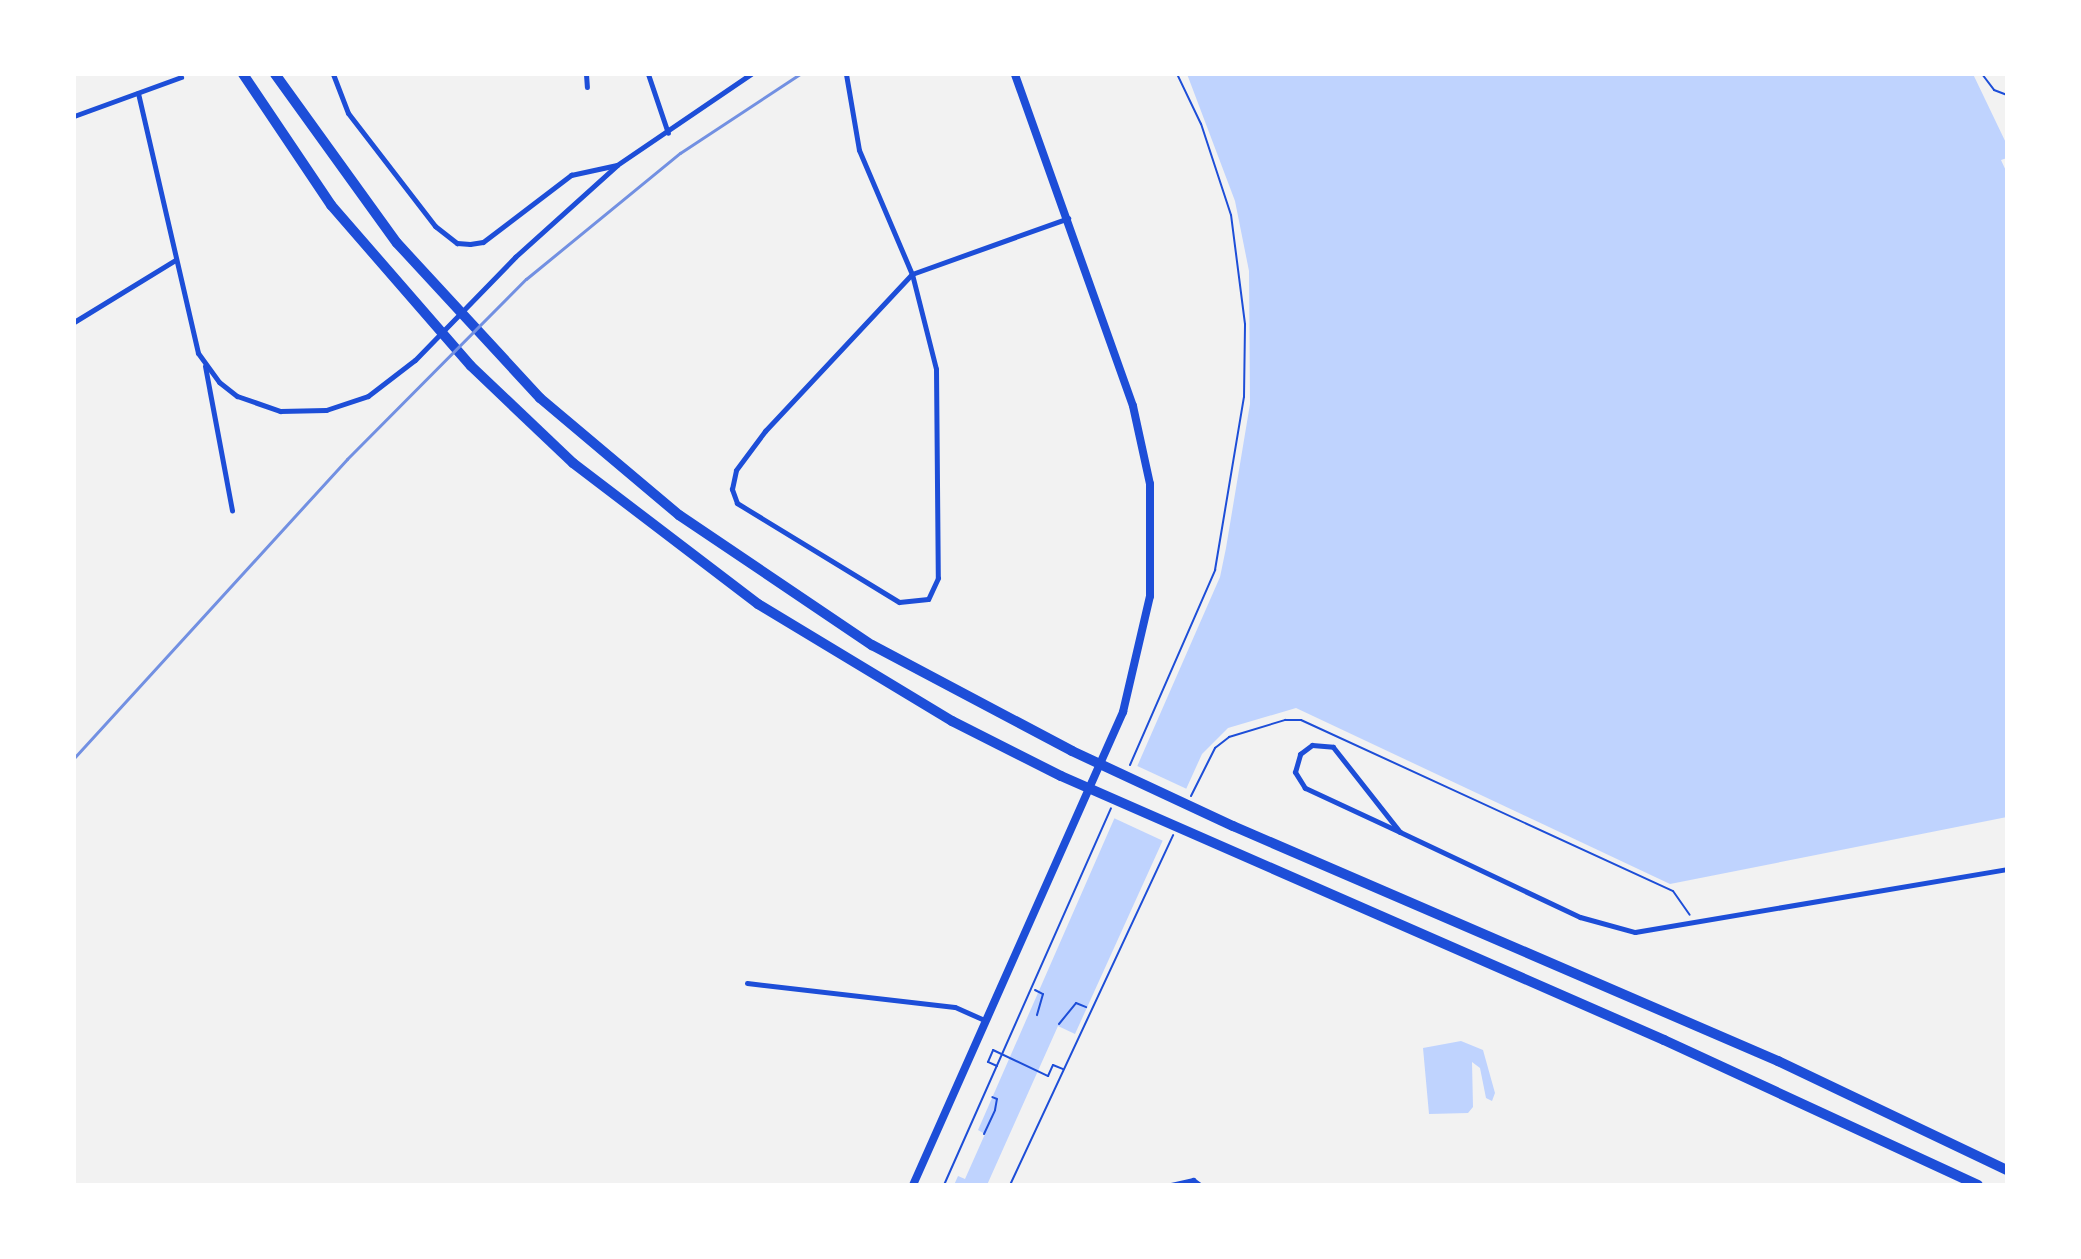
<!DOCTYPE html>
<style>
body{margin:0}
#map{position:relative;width:2081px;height:1259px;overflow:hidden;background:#f2f2f2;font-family:"Sofia Sans Condensed",sans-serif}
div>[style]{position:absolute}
.water>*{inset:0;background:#bfd3fe}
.pier>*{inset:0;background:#f2f2f2;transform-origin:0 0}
.path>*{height:2px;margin:-1px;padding:0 1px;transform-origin:1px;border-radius:1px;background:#1d4ed8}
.minor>*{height:5px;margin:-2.5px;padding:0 2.5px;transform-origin:2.5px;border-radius:2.5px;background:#1d4ed8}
.secondary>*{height:8px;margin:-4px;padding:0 4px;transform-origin:4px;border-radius:4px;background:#1d4ed8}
.motorway>*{height:10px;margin:-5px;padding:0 5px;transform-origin:5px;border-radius:5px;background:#1d4ed8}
.rail>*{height:3px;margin:-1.5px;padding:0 1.5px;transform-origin:1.5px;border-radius:1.5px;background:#7290e2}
span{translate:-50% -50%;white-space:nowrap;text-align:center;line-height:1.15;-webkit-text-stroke:6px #fff;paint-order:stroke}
.frame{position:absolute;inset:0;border:76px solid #fff;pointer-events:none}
</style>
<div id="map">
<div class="water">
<div style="clip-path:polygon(1187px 74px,1973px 74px,2007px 145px,2007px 158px,2001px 160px,2007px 173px,2007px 817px,1670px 884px,1296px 708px,1228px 728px,1202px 754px,1075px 1034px,1058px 1026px,987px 1185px,954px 1185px,958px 1176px,965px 1179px,985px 1134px,978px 1130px,1220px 577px,1226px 548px,1250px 404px,1249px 271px,1235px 201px)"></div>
<div style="clip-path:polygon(1461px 1041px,1483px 1050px,1495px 1093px,1492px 1101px,1486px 1098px,1480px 1068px,1472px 1062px,1473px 1107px,1468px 1113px,1429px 1114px,1423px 1048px)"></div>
</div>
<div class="pier">
<div style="left:1133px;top:764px;width:63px;height:57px;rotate:25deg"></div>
</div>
<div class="path">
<div style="left:1982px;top:74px;width:20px;rotate:53deg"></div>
<div style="left:1994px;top:90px;width:14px;rotate:21deg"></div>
<div style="left:1130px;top:765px;width:213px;rotate:-66.4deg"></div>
<div style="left:1215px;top:570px;width:175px;rotate:-80.5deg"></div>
<div style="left:1244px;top:397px;width:73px;rotate:-89.2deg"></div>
<div style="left:1245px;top:324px;width:110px;rotate:-97.3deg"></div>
<div style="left:1231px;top:215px;width:96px;rotate:-108.2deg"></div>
<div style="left:1201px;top:124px;width:55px;rotate:-115.6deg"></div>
<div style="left:1191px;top:796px;width:54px;rotate:-63.4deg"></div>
<div style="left:1215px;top:748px;width:18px;rotate:-38deg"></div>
<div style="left:1229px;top:737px;width:59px;rotate:-16.9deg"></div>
<div style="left:1285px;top:720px;width:16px"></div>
<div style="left:1301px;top:720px;width:409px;rotate:24.7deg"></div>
<div style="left:1673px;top:891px;width:29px;rotate:55deg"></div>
<div style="left:1035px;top:990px;width:9px;rotate:27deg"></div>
<div style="left:1043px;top:994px;width:22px;rotate:106deg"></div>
<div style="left:1059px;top:1024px;width:27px;rotate:-51deg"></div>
<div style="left:1076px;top:1003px;width:11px;rotate:22deg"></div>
<div style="left:997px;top:1066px;width:10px;rotate:-156deg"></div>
<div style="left:988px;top:1062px;width:13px;rotate:-67deg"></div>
<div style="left:993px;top:1050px;width:61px;rotate:25.3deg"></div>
<div style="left:1048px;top:1076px;width:12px;rotate:-66deg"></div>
<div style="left:1053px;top:1065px;width:11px;rotate:22deg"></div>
<div style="left:984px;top:1134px;width:26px;rotate:-65deg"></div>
<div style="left:995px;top:1110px;width:11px;rotate:-80deg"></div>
<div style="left:997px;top:1099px;width:5px;rotate:-158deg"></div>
<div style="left:944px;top:1185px;width:412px;rotate:-66.1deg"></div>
<div style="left:1010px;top:1185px;width:386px;rotate:-65deg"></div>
</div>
<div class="minor">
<div style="left:333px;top:74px;width:42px;rotate:69deg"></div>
<div style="left:348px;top:113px;width:143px;rotate:52.4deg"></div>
<div style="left:435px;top:226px;width:28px;rotate:38deg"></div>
<div style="left:457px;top:243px;width:13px;rotate:4deg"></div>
<div style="left:470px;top:244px;width:13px;rotate:-9deg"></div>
<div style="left:483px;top:242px;width:111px;rotate:-37.3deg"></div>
<div style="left:571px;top:175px;width:47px;rotate:-12.3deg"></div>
<div style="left:617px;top:165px;width:162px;rotate:-34.2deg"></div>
<div style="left:586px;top:74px;width:13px;rotate:86deg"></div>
<div style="left:648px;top:74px;width:62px;rotate:71.3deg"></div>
<div style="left:846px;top:74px;width:77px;rotate:80.3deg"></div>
<div style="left:859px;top:150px;width:135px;rotate:66.9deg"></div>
<div style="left:912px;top:274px;width:98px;rotate:75.8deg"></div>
<div style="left:936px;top:369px;width:209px;rotate:89.5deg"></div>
<div style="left:938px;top:578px;width:23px;rotate:115deg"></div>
<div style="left:928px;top:599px;width:29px;rotate:174deg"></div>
<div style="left:899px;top:602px;width:190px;rotate:-148.6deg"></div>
<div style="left:737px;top:503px;width:15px;rotate:-110deg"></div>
<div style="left:732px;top:489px;width:19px;rotate:-78deg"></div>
<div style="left:736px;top:470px;width:49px;rotate:-53.4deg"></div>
<div style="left:765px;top:431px;width:215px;rotate:-46.9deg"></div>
<div style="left:912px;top:274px;width:166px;rotate:-19.7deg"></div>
<div style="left:138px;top:93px;width:267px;rotate:77deg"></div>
<div style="left:198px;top:353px;width:36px;rotate:54deg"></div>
<div style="left:219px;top:382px;width:23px;rotate:38deg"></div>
<div style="left:237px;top:396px;width:46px;rotate:19.2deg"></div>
<div style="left:280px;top:411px;width:46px;rotate:-1.2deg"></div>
<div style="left:326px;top:410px;width:44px;rotate:-18.4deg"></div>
<div style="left:368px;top:396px;width:59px;rotate:-37.5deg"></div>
<div style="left:415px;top:360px;width:144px;rotate:-45.8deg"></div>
<div style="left:515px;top:257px;width:137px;rotate:-42deg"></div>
<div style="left:74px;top:116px;width:114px;rotate:-20deg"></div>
<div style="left:74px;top:322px;width:119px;rotate:-31.5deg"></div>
<div style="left:205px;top:366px;width:147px;rotate:79.4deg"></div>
<div style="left:1400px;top:832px;width:105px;rotate:-155.1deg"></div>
<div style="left:1305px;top:788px;width:19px;rotate:-122deg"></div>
<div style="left:1295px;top:772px;width:19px;rotate:-74deg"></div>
<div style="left:1300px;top:754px;width:15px;rotate:-37deg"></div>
<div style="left:1312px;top:745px;width:21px;rotate:5deg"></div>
<div style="left:1333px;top:747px;width:108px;rotate:51.8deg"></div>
<div style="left:1400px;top:832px;width:199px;rotate:25.3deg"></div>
<div style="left:1580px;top:917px;width:57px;rotate:15.3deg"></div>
<div style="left:1635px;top:932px;width:377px;rotate:-9.6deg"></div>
<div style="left:747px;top:983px;width:209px;rotate:6.6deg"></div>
<div style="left:955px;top:1007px;width:34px;rotate:24deg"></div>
<div style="left:1171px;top:1185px;width:23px;rotate:-13deg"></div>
<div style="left:1193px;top:1180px;width:9px;rotate:36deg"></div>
</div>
<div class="secondary">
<div style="left:913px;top:1185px;width:518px;rotate:-66.06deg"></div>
<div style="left:1123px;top:712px;width:119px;rotate:-76.9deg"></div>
<div style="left:1150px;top:596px;width:112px;rotate:-90deg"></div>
<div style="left:1150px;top:484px;width:80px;rotate:-102.3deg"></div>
<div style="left:1133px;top:406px;width:352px;rotate:-109.6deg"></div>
</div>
<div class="motorway">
<div style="left:243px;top:74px;width:158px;rotate:56.1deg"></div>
<div style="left:331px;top:205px;width:213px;rotate:49deg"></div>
<div style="left:471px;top:366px;width:141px;rotate:43.6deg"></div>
<div style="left:573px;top:463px;width:233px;rotate:37.3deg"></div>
<div style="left:758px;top:604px;width:227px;rotate:31.1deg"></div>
<div style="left:952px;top:721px;width:122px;rotate:26.8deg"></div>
<div style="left:1061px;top:776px;width:658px;rotate:23.64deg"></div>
<div style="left:1664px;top:1040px;width:346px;rotate:24.8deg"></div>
<div style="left:275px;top:74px;width:208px;rotate:54.2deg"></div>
<div style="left:397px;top:243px;width:211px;rotate:47.3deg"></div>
<div style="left:540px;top:398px;width:182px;rotate:40.1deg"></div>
<div style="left:679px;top:515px;width:233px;rotate:34deg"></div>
<div style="left:872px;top:645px;width:226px;rotate:27.9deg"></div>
<div style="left:1072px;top:751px;width:178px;rotate:25deg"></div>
<div style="left:1233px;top:826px;width:594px;rotate:23.33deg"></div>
<div style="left:1778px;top:1061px;width:254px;rotate:25.5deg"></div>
</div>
<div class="rail">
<div style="left:74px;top:758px;width:405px;rotate:-47.6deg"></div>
<div style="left:347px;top:459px;width:254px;rotate:-45.2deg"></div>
<div style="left:526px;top:279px;width:199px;rotate:-39.3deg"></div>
<div style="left:680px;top:153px;width:144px;rotate:-33.4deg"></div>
</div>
<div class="frame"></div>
</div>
